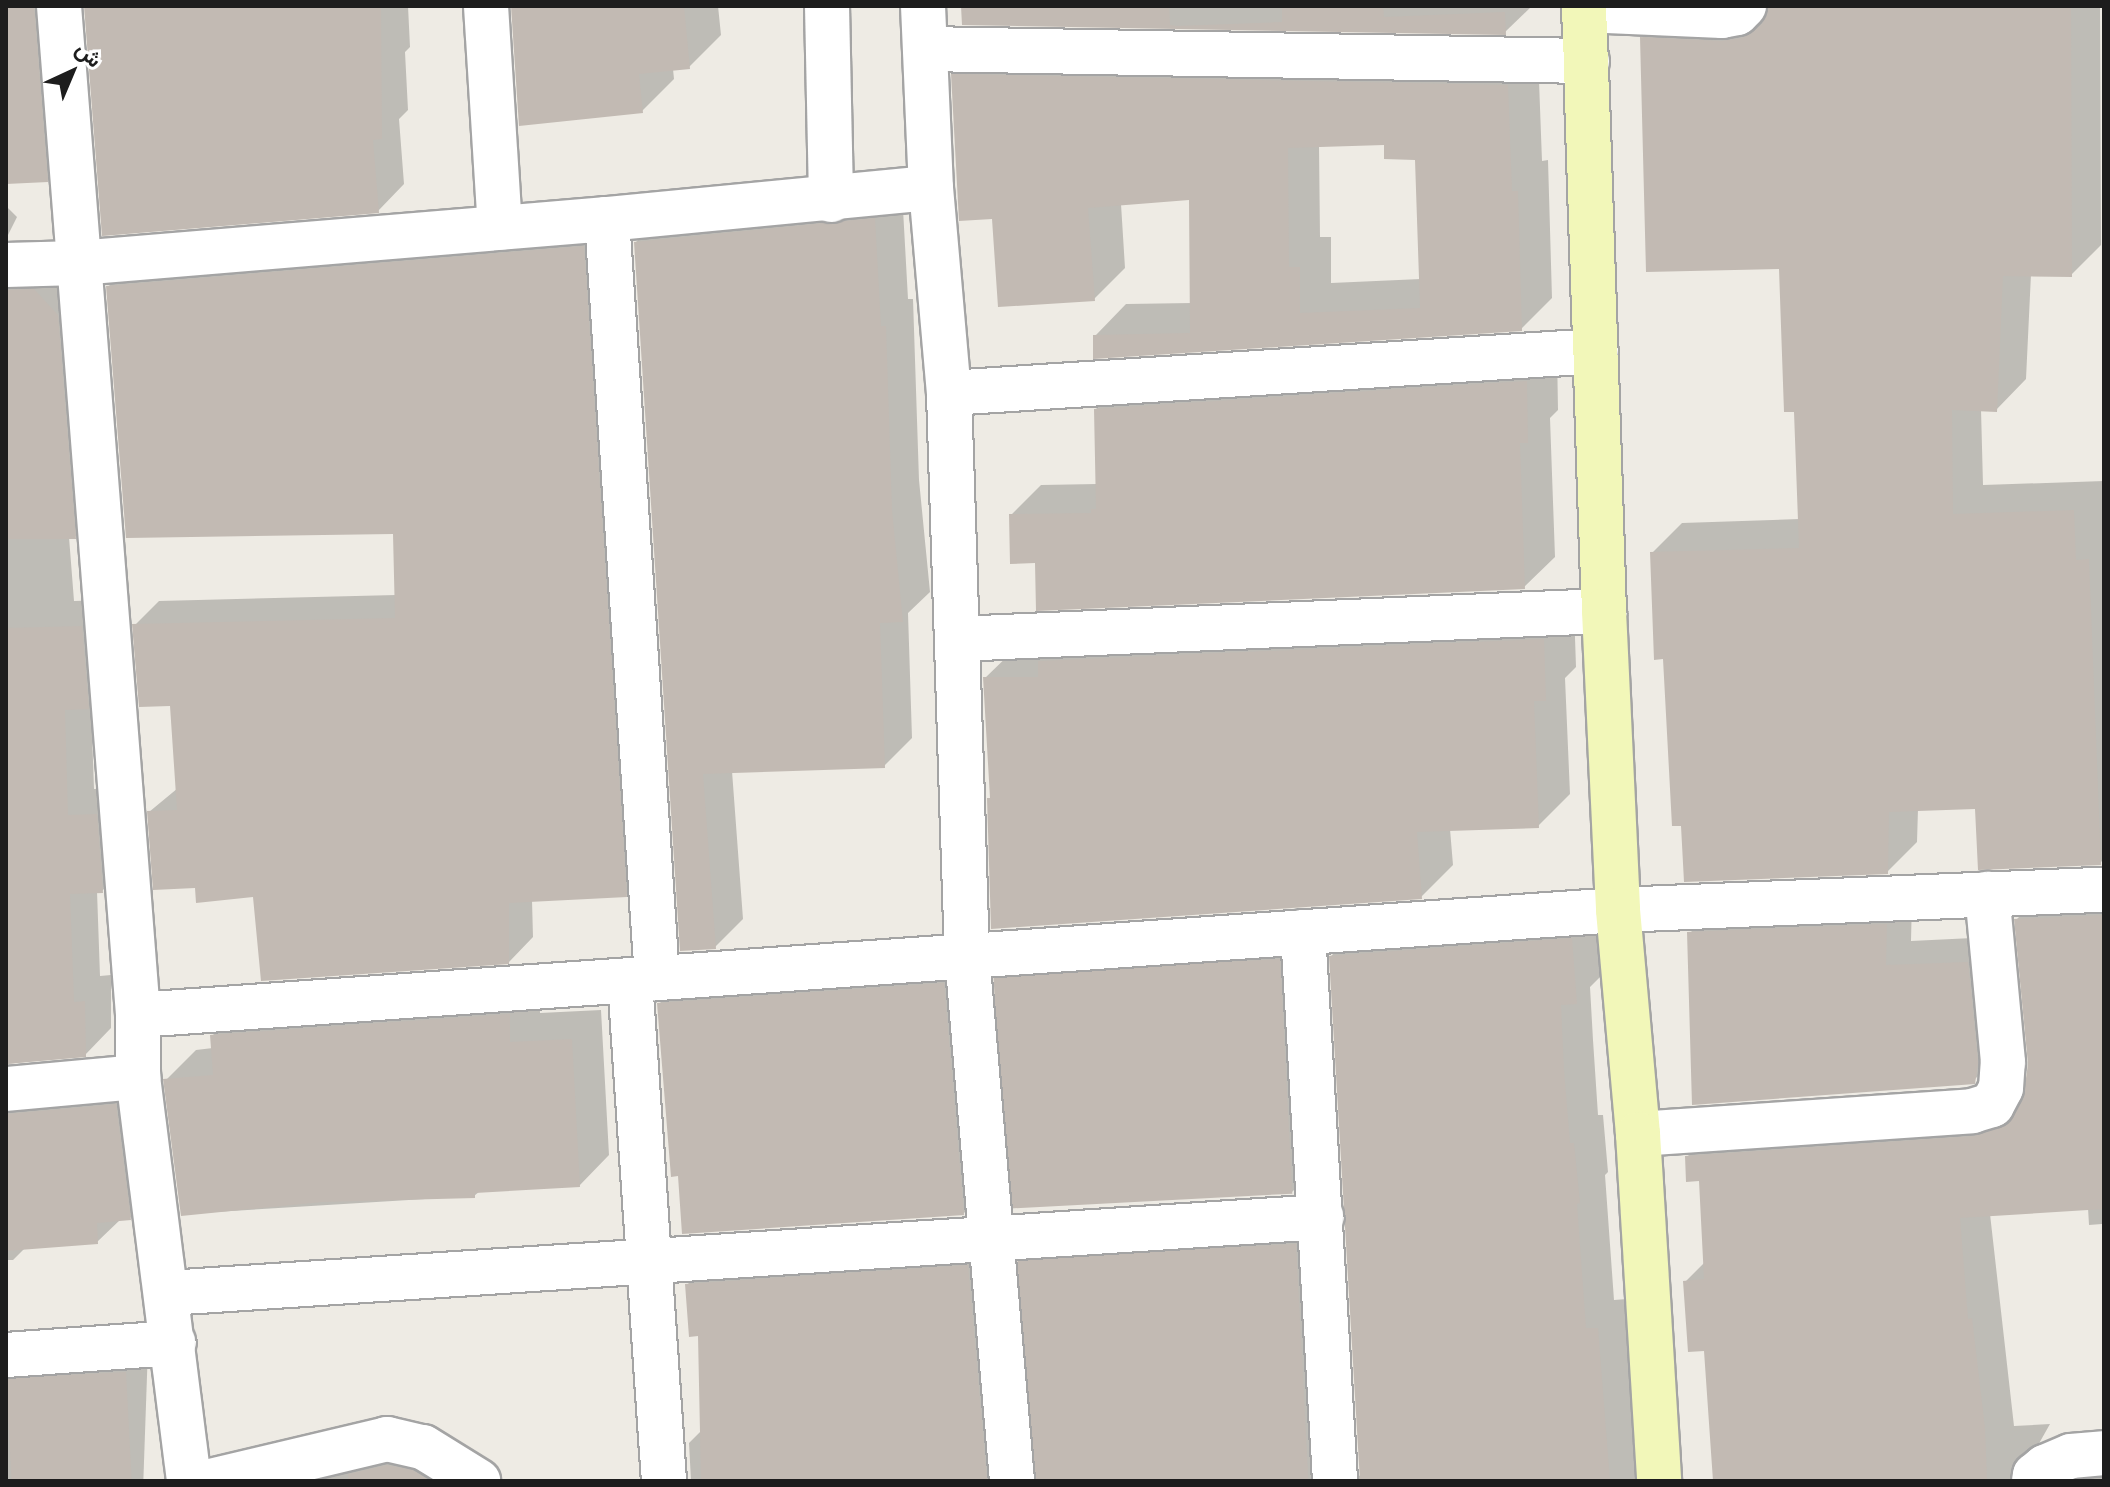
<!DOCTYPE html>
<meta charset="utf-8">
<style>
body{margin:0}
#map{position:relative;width:2110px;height:1487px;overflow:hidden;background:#eeebe4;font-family:Signika,Vazirmatn,sans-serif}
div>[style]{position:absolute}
.shadow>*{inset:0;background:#0003;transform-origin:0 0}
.building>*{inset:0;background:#c2bab3;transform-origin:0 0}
.roads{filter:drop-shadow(2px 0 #a4a4a4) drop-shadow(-2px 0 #a4a4a4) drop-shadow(0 2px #a4a4a4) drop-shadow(0 -2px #a4a4a4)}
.street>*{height:44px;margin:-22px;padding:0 22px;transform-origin:22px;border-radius:22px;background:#fff}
.secondary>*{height:44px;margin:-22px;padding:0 22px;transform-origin:22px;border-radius:22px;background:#f2f7b9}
span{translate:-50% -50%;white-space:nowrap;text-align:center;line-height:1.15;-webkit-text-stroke:8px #fff;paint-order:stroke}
.frame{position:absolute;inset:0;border:8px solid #1d1d1d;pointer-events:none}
.north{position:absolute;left:32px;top:32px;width:80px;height:80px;-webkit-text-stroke:6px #fff;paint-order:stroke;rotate:44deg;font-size:22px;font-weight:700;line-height:32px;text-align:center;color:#1d1d1d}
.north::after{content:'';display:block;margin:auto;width:28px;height:36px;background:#1d1d1d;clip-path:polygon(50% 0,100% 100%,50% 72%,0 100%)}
</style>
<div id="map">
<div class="shadow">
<div style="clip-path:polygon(6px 6px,62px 6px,74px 154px,47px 181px,6px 182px)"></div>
<div style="clip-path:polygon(86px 6px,408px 6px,410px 47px,405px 52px,408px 110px,399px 119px,404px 184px,378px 211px)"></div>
<div style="clip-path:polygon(513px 6px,718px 6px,721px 35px,689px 67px,673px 69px,674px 79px,642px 111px)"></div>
<div style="clip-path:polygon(963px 6px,1532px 6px,1505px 32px,964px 23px)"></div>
<div style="clip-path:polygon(1770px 6px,2100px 6px,2101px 245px,2071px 275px,2031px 274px,2026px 379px,1996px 410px,1981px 409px,1983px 485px,2104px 481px,2104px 859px,2100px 863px,1977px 807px,1918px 809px,1917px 842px,1887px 872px,1683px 824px,1652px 553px,1682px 523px,1800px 519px,1795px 410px,1781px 267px,1642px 38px,1672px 8px,1758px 11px)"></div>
<div style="clip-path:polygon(evenodd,984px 44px,1538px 54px,1542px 161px,1548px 160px,1552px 298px,1521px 329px,1095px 336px,1126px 304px,1192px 303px,1191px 198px,1121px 204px,1125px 268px,1094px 299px,994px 217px,953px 75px,984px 44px,1386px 143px,1417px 158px,1421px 279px,1331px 283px,1331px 237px,1320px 237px,1319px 145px,1386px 143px)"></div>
<div style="clip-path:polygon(902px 191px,908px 299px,913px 299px,919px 480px,930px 592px,908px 613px,912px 738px,884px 766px,732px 771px,743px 919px,715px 947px,636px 242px,664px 214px)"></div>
<div style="clip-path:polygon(6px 206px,17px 217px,7px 237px,11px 252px,61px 263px,102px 510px,75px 537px,69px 537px,74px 601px,109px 600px,115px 680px,91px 704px,94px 789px,123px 788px,129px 864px,102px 891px,97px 891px,100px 976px,111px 975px,111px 1028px,85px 1055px,7px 1064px,11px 1076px,142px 1078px,157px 1191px,130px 1218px,121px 1219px,97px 1242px,26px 1247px,13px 1260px,6px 1260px)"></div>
<div style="clip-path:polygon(607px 223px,650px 870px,626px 895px,532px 900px,533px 937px,509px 962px,254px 895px,197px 886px,149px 812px,178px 788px,172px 704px,135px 625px,159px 601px,396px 595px,395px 532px,108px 287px,132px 262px)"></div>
<div style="clip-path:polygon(1557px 351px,1558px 410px,1550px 418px,1555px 557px,1524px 587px,1037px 561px,1011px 515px,1041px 485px,1097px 484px,1096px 409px,1127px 379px)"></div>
<div style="clip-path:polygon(1574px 608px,1576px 667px,1565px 678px,1570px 794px,1538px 826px,1450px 829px,1453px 865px,1421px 897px,989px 799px,992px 796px,985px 678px,1017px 647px)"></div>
<div style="clip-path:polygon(2104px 887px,2104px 1287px,2102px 1224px,2089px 1225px,2088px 1208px,1990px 1214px,2014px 1426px,2050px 1424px,2037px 1447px,2063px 1481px,1714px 1481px,1706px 1349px,1685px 1282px,1705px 1262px,1701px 1179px,1687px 1157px,1715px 1128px,2004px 1108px,2024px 1101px,2030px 1064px,2017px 919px,2045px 891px)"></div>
<div style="clip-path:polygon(1912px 899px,1911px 941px,1993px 937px,2001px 1053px,1975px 1079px,1689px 934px,1715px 908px)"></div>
<div style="clip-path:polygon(1600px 910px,1605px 972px,1590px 987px,1593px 1040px,1598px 1115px,1603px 1115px,1608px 1172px,1605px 1175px,1614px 1300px,1627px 1299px,1640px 1481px,691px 1481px,689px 1443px,702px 1430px,700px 1334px,687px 1285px,716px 1255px,997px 1237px,1030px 1475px,1039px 1476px,1020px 1263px,1050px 1234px,1325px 1215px,1354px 1475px,1362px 1476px,1331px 956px,1361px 927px)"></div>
<div style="clip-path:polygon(1306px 933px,1319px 1165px,1292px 1192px,996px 980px,1023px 953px)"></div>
<div style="clip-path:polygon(970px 958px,990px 1187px,963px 1214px,680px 1174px,659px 1004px,685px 978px)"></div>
<div style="clip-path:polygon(539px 984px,540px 1013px,601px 1010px,609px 1155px,579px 1186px,480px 1191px,474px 1196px,182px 1214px,166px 1080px,196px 1050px,213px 1048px,212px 1036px,243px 1005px)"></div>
<div style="left:6px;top:1345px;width:142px;height:136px;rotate:2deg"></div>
<div style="clip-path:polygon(416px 1438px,484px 1481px,279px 1481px)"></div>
<div style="clip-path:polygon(2104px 1454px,2104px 1481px,2068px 1481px,2089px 1461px)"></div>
</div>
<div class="building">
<div style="clip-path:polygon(6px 6px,34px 6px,48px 182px,6px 184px)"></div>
<div style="clip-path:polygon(84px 6px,381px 6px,382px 139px,373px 140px,379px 213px,102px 236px)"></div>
<div style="clip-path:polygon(511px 6px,684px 6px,690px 69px,639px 74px,643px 113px,519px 126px)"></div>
<div style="clip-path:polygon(961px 6px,1169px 6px,1170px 25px,1176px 26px,1282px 22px,1282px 6px,1383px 6px,1384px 17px,1505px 12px,1506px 35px,962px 25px)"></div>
<div style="clip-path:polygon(1768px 6px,2071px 6px,2072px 277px,2003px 276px,1997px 412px,1952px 410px,1953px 514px,2074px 510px,2076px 560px,2089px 559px,2101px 865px,1978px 870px,1975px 809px,1889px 812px,1888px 874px,1684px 882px,1681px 826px,1672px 826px,1663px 659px,1654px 660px,1650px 552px,1799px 548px,1794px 412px,1784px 412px,1779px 269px,1646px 272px,1640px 37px,1721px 41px,1742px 38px,1762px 24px)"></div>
<div style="clip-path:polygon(evenodd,951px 74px,1508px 85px,1512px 191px,1518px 191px,1522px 331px,1093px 359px,1093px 335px,1190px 333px,1189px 200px,1088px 208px,1095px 301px,998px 307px,992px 219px,959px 221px,951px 74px,1384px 145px,1384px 159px,1415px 160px,1420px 308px,1300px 313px,1300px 267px,1289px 267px,1288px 148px,1384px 145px)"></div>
<div style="clip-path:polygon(875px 218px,881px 326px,886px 326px,892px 510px,903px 622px,880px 623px,885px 768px,703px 774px,716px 949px,680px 951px,634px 242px)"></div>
<div style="clip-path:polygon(584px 246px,627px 897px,509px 903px,509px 964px,261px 981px,253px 897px,196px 903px,195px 888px,153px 890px,147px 811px,177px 810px,170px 706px,139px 707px,132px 624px,395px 618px,393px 534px,126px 538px,106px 286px)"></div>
<div style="clip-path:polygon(34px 289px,58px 315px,76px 539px,6px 539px,6px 290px)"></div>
<div style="clip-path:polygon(1527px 381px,1528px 443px,1520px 443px,1525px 589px,1036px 611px,1035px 563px,1010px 564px,1009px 514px,1091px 513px,1091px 509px,1096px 509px,1094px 409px)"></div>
<div style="clip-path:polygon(82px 626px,89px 709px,65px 710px,68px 815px,97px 814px,103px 893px,70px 894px,74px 1002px,85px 1001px,86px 1057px,6px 1064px,6px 628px)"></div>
<div style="clip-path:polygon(1544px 639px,1546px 701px,1534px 701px,1539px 828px,1417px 832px,1422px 899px,991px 929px,987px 798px,990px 798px,983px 677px,1038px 677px,1038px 661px)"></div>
<div style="clip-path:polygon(2104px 915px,2104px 1209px,1960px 1218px,1968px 1319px,1972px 1318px,1985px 1428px,1987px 1481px,1713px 1481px,1704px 1351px,1688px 1352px,1683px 1281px,1704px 1279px,1699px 1181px,1686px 1182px,1685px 1156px,1974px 1136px,2007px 1125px,2023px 1099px,2028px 1064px,2014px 919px)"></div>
<div style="clip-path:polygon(1887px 924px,1886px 965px,1968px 962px,1978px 1062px,1975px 1084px,1692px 1105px,1687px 932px)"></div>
<div style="clip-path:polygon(1572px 938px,1577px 1004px,1561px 1005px,1564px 1070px,1570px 1143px,1574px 1143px,1580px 1203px,1577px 1204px,1586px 1328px,1598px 1328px,1610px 1481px,1360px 1481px,1329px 956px)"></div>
<div style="left:1280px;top:959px;width:235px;height:287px;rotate:87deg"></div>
<div style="clip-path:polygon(944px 983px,964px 1215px,682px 1234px,678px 1176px,671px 1177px,657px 1003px)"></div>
<div style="clip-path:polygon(510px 1014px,510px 1042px,572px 1039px,580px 1187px,475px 1193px,475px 1198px,322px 1202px,181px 1216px,163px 1079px,213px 1075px,210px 1035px)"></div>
<div style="clip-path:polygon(116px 1104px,131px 1220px,97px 1223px,98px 1244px,6px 1251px,6px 1114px)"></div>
<div style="left:1296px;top:1244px;width:237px;height:279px;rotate:87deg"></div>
<div style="clip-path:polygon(968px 1265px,987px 1481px,701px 1481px,698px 1336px,689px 1337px,685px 1284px)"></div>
<div style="left:126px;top:1372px;width:109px;height:120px;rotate:87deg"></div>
<div style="clip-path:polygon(387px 1465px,413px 1470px,430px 1481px,349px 1481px,348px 1474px)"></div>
</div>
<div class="roads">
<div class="street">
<div style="left:59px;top:6px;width:1012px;rotate:85.52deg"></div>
<div style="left:138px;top:1015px;width:62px;rotate:90deg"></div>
<div style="left:138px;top:1077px;width:407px;rotate:82.8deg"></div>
<div style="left:486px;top:6px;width:222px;rotate:86.4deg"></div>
<div style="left:827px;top:6px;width:194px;rotate:88.8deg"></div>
<div style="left:923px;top:6px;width:182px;rotate:87.5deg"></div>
<div style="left:931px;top:188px;width:206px;rotate:85deg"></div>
<div style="left:949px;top:393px;width:563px;rotate:88.17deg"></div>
<div style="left:967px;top:956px;width:527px;rotate:85.1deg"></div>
<div style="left:1584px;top:10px;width:138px;rotate:2.5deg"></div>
<div style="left:1722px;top:16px;width:15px;rotate:-11deg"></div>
<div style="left:1737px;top:13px;width:10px;rotate:-45deg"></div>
<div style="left:925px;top:49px;width:662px;rotate:1.04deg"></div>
<div style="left:607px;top:219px;width:761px;rotate:86.23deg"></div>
<div style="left:6px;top:265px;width:72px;rotate:-1.6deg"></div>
<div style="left:78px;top:263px;width:531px;rotate:-4.75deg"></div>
<div style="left:607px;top:219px;width:325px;rotate:-5.5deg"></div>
<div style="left:949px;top:393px;width:648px;rotate:-3.71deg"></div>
<div style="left:957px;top:639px;width:648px;rotate:-2.48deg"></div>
<div style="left:1303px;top:932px;width:550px;rotate:86.66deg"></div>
<div style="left:630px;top:980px;width:502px;rotate:86.12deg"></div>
<div style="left:138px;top:1015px;width:1484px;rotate:-4.06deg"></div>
<div style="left:1618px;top:910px;width:486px;rotate:-2.4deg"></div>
<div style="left:6px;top:1089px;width:133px;rotate:-5.2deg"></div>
<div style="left:1638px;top:1134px;width:335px;rotate:-3.9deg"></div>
<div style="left:1972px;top:1111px;width:21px;rotate:-17deg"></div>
<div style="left:1992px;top:1105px;width:19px;rotate:-62deg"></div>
<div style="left:2001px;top:1088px;width:26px;rotate:-86deg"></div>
<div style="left:2003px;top:1062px;width:169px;rotate:-95.4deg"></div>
<div style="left:168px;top:1293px;width:1156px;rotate:-3.77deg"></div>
<div style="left:6px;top:1355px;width:168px;rotate:-4.1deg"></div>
<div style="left:211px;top:1481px;width:181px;rotate:-13.4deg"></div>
<div style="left:387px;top:1439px;width:37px;rotate:13deg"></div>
<div style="left:423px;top:1447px;width:65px;rotate:31.7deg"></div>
<div style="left:2034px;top:1481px;width:6px;rotate:-81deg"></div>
<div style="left:2035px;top:1475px;width:13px;rotate:-39deg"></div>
<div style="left:2045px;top:1467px;width:28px;rotate:-23deg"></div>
<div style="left:2071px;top:1456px;width:33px;rotate:-5deg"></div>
</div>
<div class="secondary">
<div style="left:1584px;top:6px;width:605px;rotate:88.11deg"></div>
<div style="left:1604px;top:611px;width:299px;rotate:87.3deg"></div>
<div style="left:1618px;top:910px;width:225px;rotate:84.9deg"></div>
<div style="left:1638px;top:1134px;width:348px;rotate:86.5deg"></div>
</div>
</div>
<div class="frame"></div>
<div class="north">ش</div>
</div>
